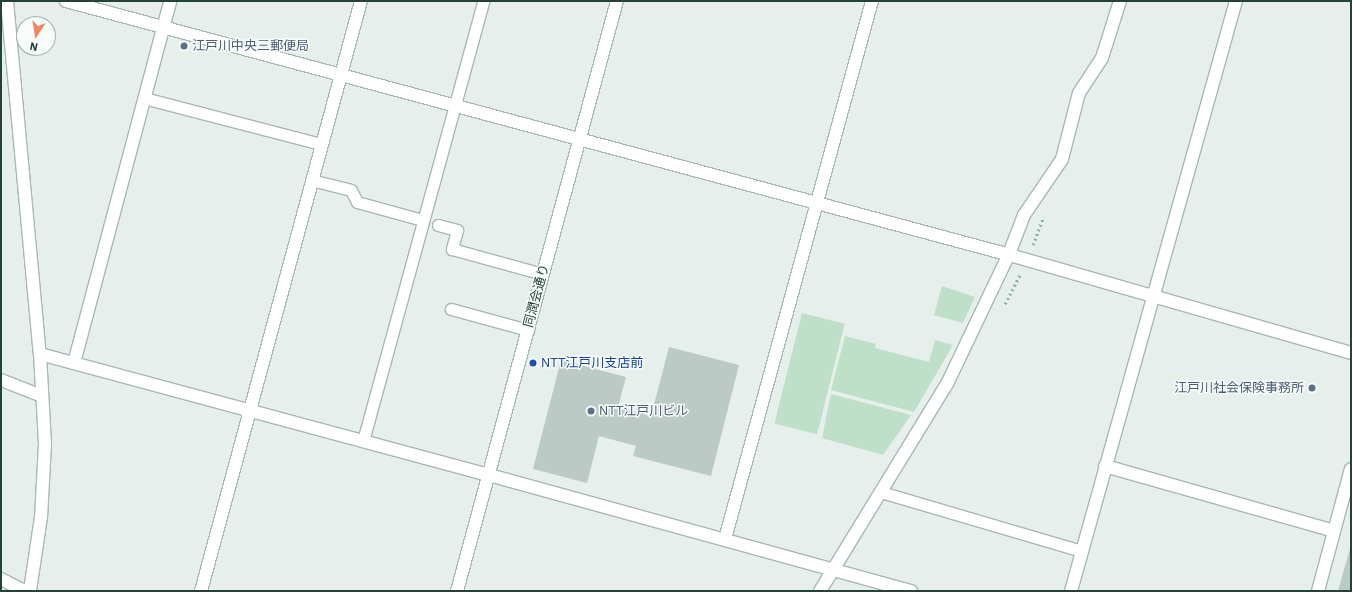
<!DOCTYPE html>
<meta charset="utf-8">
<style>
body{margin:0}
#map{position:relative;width:1352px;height:592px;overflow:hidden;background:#e6efeb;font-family:"IBM Plex Sans","Noto Sans JP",sans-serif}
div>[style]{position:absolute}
.green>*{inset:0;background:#bfe0c8;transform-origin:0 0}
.building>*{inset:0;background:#bbcac4}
.path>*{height:2.5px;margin-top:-1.25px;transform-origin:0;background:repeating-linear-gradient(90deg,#86b3a5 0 2px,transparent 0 5px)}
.roads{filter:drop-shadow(1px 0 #a8b8b2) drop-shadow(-1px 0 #a8b8b2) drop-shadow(0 1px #a8b8b2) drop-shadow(0 -1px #a8b8b2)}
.lane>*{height:11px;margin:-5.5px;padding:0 5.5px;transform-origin:5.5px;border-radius:5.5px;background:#fff}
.street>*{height:12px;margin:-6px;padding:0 6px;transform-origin:6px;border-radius:6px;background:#fff}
.secondary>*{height:12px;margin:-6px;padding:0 6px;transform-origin:6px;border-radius:6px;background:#fff}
.dots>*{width:11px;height:11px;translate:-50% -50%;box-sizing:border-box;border:2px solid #f7fbf9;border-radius:50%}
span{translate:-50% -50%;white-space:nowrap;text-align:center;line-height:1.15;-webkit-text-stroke:3px #f7fbf9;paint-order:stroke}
.service-label{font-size:13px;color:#4e5e75}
.left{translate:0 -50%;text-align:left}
.right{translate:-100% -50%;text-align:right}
.street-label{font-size:13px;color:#24423a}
.transit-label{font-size:13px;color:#164399}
.frame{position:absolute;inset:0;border:2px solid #24423a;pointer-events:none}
.north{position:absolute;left:16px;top:16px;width:40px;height:40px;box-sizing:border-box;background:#f7fbf9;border:1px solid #a3b1ad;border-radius:50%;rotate:192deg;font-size:11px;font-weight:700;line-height:16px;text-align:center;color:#24423a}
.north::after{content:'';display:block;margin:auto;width:14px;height:18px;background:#f4845f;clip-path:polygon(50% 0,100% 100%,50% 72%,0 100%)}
</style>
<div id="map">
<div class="green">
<div style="clip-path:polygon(942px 286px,975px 297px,963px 323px,934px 315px)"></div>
<div style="left:802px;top:313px;width:44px;height:114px;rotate:14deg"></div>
<div style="clip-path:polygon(845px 336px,876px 344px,875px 348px,929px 362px,935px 340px,953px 345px,914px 412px,831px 390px)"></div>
<div style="clip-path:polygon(831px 394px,911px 415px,883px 455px,822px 438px)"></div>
</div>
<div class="building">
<div style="clip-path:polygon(669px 347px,739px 365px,711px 476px,633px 456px,636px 446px,599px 436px,587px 483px,533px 469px,561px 360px,626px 377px,618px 407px,651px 416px)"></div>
<div style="clip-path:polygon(1351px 545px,1351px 591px,1338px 591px)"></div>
</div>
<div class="path">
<div style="left:1033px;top:245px;width:30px;rotate:-70deg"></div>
<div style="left:1005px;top:304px;width:33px;rotate:-63deg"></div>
</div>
<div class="roads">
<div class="lane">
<div style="left:144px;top:98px;width:183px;rotate:14.6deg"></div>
<div style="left:311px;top:180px;width:41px;rotate:14deg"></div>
<div style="left:351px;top:190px;width:13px;rotate:63deg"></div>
<div style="left:357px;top:202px;width:68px;rotate:15.3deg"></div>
<div style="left:438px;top:225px;width:20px;rotate:15deg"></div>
<div style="left:457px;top:230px;width:20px;rotate:105deg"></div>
<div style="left:452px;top:249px;width:94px;rotate:15.4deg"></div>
<div style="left:451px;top:309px;width:80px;rotate:15.3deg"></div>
<div style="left:363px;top:441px;width:456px;rotate:-74.7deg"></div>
<div style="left:881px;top:492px;width:209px;rotate:16.4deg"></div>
</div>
<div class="street">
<div style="left:7px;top:1px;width:355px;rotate:84.7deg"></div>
<div style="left:40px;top:354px;width:90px;rotate:86.8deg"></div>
<div style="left:45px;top:444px;width:73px;rotate:93.1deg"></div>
<div style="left:41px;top:517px;width:75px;rotate:98.5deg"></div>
<div style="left:66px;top:1px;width:966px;rotate:15.06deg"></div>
<div style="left:999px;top:252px;width:366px;rotate:16deg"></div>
<div style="left:40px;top:354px;width:465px;rotate:15.1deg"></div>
<div style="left:489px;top:475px;width:438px;rotate:15.4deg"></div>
<div style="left:74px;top:363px;width:375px;rotate:-75.1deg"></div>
<div style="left:1px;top:380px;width:44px;rotate:21.3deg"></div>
<div style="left:1105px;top:466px;width:238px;rotate:15.8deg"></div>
<div style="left:725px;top:539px;width:558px;rotate:-74.72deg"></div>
<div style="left:1px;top:579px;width:27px;rotate:27deg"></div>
<div style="left:201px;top:591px;width:611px;rotate:-74.83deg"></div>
<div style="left:820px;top:591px;width:243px;rotate:-58.5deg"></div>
<div style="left:947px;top:384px;width:144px;rotate:-64.5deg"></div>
<div style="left:1009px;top:254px;width:42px;rotate:-69deg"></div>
<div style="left:1024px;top:215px;width:68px;rotate:-55.8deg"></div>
<div style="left:1062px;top:159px;width:68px;rotate:-75.6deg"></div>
<div style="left:1079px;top:93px;width:42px;rotate:-56.7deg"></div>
<div style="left:1102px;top:58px;width:60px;rotate:-72.5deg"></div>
<div style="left:1071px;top:591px;width:613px;rotate:-74.38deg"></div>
</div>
<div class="secondary">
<div style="left:457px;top:591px;width:611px;rotate:-74.83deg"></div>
<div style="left:1318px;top:591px;width:126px;rotate:-74.9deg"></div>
</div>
</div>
<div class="dots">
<div style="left:184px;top:46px;background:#5c6f8a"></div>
<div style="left:533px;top:363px;background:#1a4fb4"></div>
<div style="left:1312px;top:388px;background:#5c6f8a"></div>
<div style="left:591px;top:411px;background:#5c6f8a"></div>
</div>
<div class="service-label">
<span class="left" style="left:192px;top:46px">江戸川中央三郵便局</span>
<span class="right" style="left:1304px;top:388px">江戸川社会保険事務所</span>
<span class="left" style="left:599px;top:411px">NTT江戸川ビル</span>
</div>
<div class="street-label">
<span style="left:537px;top:296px;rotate:-75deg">同潤会通り</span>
</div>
<div class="transit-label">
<span class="left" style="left:541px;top:363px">NTT江戸川支店前</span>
</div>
<div class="frame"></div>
<div class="north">N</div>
</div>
